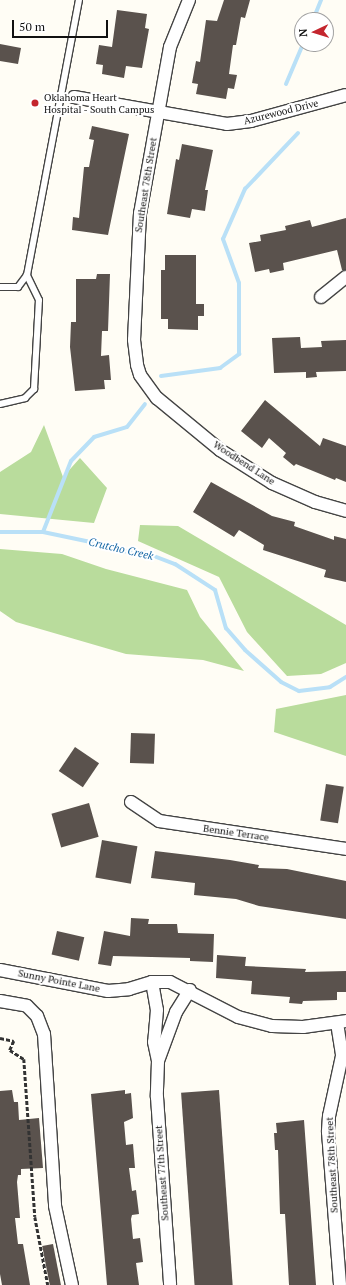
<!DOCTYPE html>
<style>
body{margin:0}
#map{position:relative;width:346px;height:1285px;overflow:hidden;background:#fffdf5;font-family:"PT Serif",serif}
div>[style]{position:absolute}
.forest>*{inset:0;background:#b9dc9c}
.stream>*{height:4px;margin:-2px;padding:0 2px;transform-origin:2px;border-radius:2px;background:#b9e0f7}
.building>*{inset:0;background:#5a524d;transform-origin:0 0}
.path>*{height:2.5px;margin-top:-1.25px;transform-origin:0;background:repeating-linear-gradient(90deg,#333 0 4px,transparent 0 6px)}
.roads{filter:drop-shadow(1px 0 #444) drop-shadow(-1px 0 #444) drop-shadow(0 1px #444) drop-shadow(0 -1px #444)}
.lane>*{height:6px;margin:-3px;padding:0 3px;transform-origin:3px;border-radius:3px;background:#fff}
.street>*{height:12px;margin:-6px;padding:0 6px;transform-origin:6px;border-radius:6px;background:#fff}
.dots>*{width:11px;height:11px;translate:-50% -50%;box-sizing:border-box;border:2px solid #fff;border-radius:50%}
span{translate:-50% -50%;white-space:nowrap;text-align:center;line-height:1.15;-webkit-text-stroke:4px #fff;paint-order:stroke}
.poi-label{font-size:10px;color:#111}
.left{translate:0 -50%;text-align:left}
.street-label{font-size:10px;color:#111}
.water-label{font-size:11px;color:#1768a6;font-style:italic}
.north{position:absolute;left:294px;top:12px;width:40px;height:40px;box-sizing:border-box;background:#fff;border:1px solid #a0a0a0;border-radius:50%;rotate:266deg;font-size:11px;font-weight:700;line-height:16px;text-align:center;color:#111}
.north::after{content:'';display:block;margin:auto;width:14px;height:18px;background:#c4262e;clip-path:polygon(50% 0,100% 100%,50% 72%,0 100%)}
.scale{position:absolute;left:12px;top:20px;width:96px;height:18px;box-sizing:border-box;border:2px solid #111;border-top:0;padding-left:5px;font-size:12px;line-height:14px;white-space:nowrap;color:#111;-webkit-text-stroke:3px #fff;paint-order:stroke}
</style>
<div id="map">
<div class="forest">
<div style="clip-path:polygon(44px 425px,63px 477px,80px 458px,107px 488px,94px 523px,0 514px,0 472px,31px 452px)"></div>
<div style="clip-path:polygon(140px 525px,178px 526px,346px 625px,346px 663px,321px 674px,287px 676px,247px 632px,219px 577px,138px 541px)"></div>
<div style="clip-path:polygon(0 549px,62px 554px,106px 569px,187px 590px,200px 617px,244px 671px,203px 660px,126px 654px,16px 622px,0 611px)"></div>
<div style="clip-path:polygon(346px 695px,346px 756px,274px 732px,276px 709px)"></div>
</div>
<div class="stream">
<div style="left:313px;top:20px;width:22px;rotate:-68deg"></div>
<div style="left:286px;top:84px;width:43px;rotate:-67deg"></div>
<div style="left:161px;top:376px;width:60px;rotate:-7.7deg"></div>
<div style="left:220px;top:368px;width:24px;rotate:-36deg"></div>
<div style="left:239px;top:354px;width:71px;rotate:-90deg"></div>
<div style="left:239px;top:283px;width:47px;rotate:-110deg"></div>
<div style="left:223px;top:239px;width:55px;rotate:-66.3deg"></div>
<div style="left:245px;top:189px;width:77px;rotate:-46.6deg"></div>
<div style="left:0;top:532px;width:43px"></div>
<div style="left:43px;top:532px;width:73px;rotate:11.9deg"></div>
<div style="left:114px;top:547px;width:7px;rotate:34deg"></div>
<div style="left:120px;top:551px;width:26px;rotate:4deg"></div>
<div style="left:146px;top:553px;width:31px;rotate:21deg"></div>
<div style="left:175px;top:564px;width:48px;rotate:33deg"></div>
<div style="left:215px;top:590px;width:40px;rotate:74deg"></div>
<div style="left:226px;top:628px;width:29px;rotate:49deg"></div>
<div style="left:245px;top:650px;width:48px;rotate:41.6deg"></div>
<div style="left:281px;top:682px;width:20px;rotate:27deg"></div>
<div style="left:299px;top:691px;width:31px;rotate:-7deg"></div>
<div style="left:330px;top:687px;width:19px;rotate:-32deg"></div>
<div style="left:43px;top:532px;width:76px;rotate:-68.5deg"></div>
<div style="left:71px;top:461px;width:33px;rotate:-46deg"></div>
<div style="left:94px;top:437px;width:34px;rotate:-17deg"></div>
<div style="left:127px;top:427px;width:29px;rotate:-52deg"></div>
</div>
<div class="building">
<div style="clip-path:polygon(224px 0,250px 0,245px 18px,241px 17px,236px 45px,233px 45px,229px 74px,237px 75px,234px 89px,228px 88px,226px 99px,196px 94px,198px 84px,192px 83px,196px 61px,200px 62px,206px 20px,217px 21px)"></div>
<div style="clip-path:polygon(117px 10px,147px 14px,145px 28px,149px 29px,142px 68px,126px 66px,124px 78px,102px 74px,103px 65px,96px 64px,99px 45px,112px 47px)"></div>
<div style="clip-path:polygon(0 44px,21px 48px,18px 64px,0 61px)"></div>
<div style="clip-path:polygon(92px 126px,129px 134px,108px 235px,72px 230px,73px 217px,79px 218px,84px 167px,89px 167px,94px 140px,89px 139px)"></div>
<div style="clip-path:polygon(182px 144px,213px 150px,205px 190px,208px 190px,205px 211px,192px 209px,190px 218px,167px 214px,176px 159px,179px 160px)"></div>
<div style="clip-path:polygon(346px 218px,346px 270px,342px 270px,337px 250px,283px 263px,284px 270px,270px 273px,269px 269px,255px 272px,249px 243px,261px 241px,260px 235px,286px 230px,285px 226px,310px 220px,312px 227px)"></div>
<div style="clip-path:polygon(165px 255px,196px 255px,196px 304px,204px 304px,204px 316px,198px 316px,198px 330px,168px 329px,168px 319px,161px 319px,161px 270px,165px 270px)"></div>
<div style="clip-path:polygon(97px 274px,110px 274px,108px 331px,102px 331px,101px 356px,109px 355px,111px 380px,104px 380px,105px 389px,75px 391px,70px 347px,71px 322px,76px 322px,76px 279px,96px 279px)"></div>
<div style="clip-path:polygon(300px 337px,301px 348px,322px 347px,321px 341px,346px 340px,346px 371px,316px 372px,317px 377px,306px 378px,306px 372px,274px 373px,272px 338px)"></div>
<div style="clip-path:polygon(265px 400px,320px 446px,323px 438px,346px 446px,346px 482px,336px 478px,335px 480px,296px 464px,294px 466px,283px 457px,286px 453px,269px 438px,262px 448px,241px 431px)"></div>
<div style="clip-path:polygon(211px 482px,272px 516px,295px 522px,294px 526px,334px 540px,334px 536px,346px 539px,346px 582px,324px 577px,326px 570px,263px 550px,264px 545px,239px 530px,234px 537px,193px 512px)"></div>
<div style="left:131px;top:733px;width:24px;height:30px;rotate:2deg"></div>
<div style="left:75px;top:747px;width:29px;height:29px;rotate:34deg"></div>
<div style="left:326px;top:784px;width:18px;height:37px;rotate:9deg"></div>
<div style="left:89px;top:803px;width:35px;height:39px;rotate:74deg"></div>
<div style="left:102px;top:840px;width:36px;height:38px;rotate:10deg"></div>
<div style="clip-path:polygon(155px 851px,230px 860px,259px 865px,258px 868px,287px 869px,346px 881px,346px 919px,259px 906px,236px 899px,194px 895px,195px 883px,151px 878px)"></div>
<div style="clip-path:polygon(131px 918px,149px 919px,148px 924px,177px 924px,178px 933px,214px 934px,213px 962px,190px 961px,190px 958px,113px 956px,111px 966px,98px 964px,104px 931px,130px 936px)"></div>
<div style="left:57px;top:931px;width:28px;height:24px;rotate:13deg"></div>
<div style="clip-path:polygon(217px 955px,246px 957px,245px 966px,306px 969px,305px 972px,346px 971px,346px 992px,337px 992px,337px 1000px,303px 1001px,302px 1004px,289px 1003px,290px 997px,251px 994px,252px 981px,216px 978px)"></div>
<div style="clip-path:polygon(12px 1090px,14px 1102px,18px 1102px,19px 1120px,39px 1118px,43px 1168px,21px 1169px,21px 1175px,18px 1175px,17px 1182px,20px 1218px,15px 1218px,18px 1244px,23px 1244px,30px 1285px,2px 1285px,0 1274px,0 1091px)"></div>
<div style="clip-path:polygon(125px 1090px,125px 1094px,131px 1093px,133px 1118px,124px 1122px,126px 1145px,133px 1144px,135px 1168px,129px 1168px,132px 1191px,136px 1190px,139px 1214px,132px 1215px,131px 1219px,133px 1239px,140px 1238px,143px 1262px,136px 1263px,139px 1285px,107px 1285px,91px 1094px)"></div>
<div style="left:219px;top:1090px;width:196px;height:38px;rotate:86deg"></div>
<div style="clip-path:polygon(304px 1120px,316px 1285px,289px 1285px,285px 1214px,280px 1214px,278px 1150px,275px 1150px,274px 1133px,277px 1133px,276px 1123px)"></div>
<div style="left:53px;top:1244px;width:42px;height:11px;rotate:79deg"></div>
</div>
<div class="path">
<div style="left:0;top:1038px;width:14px;rotate:12deg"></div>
<div style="left:14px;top:1041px;width:10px;rotate:114deg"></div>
<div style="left:10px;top:1050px;width:17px;rotate:33deg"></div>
<div style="left:24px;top:1059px;width:158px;rotate:86deg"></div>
<div style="left:35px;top:1217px;width:69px;rotate:79.2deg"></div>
</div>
<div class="roads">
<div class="lane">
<div style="left:0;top:287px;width:18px"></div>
<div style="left:18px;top:287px;width:15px;rotate:-53deg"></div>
<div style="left:27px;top:275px;width:280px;rotate:-79.3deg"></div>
<div style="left:0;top:404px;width:26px;rotate:-13deg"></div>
<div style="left:25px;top:398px;width:13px;rotate:-45deg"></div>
<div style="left:34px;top:389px;width:89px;rotate:-86.8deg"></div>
<div style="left:39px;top:300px;width:28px;rotate:-116deg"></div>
</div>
<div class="street">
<div style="left:189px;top:0;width:51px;rotate:112deg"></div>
<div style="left:170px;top:47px;width:169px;rotate:100.2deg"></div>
<div style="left:140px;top:213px;width:127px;rotate:92.7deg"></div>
<div style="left:134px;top:340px;width:25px;rotate:83deg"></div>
<div style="left:137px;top:365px;width:10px;rotate:73deg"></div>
<div style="left:140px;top:375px;width:29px;rotate:54deg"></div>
<div style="left:157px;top:398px;width:82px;rotate:39.5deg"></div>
<div style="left:220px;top:450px;width:62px;rotate:32.4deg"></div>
<div style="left:272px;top:483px;width:47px;rotate:23.8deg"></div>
<div style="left:315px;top:502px;width:32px;rotate:16deg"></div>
<div style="left:74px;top:97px;width:155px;rotate:10deg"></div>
<div style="left:227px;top:124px;width:24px;rotate:-7deg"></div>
<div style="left:251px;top:121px;width:98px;rotate:-15.3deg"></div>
<div style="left:321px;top:297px;width:32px;rotate:-39deg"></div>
<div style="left:131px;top:802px;width:34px;rotate:34deg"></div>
<div style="left:159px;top:821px;width:189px;rotate:8.5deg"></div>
<div style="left:0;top:970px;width:110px;rotate:11deg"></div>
<div style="left:108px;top:991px;width:21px;rotate:-5deg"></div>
<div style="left:129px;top:989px;width:24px;rotate:-17deg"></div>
<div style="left:152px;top:982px;width:18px"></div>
<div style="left:170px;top:982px;width:76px;rotate:27.2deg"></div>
<div style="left:238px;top:1017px;width:35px;rotate:15deg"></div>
<div style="left:272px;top:1026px;width:31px;rotate:2deg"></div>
<div style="left:303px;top:1027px;width:43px;rotate:-7.9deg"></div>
<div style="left:152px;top:982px;width:28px;rotate:80deg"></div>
<div style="left:157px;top:1010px;width:32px;rotate:95deg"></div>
<div style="left:154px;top:1042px;width:19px;rotate:78deg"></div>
<div style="left:158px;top:1061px;width:36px;rotate:92deg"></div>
<div style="left:157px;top:1097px;width:188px;rotate:86deg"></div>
<div style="left:0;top:1001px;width:27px;rotate:10deg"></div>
<div style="left:27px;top:1006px;width:14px;rotate:45deg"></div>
<div style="left:37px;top:1016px;width:19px;rotate:69deg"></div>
<div style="left:44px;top:1034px;width:172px;rotate:86.3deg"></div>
<div style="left:55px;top:1206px;width:81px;rotate:77.9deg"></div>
<div style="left:337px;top:1023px;width:33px;rotate:81deg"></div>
<div style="left:342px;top:1056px;width:61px;rotate:102.2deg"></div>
<div style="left:329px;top:1116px;width:16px;rotate:94deg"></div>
<div style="left:328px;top:1132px;width:153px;rotate:85.5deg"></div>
<div style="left:158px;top:1061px;width:52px;rotate:-69.8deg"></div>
<div style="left:176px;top:1012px;width:26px;rotate:-58deg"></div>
</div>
</div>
<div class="dots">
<div style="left:35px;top:103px;background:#c4262e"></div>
</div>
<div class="poi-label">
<span class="left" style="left:44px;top:103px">Oklahoma Heart<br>Hospital - South Campus</span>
</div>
<div class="street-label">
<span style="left:281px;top:112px;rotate:-14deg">Azurewood Drive</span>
<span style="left:146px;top:185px;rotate:-81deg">Southeast 78th Street</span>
<span style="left:244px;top:463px;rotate:33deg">Woodbend Lane</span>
<span style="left:236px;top:833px;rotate:8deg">Bennie Terrace</span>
<span style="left:59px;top:981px;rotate:11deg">Sunny Pointe Lane</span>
<span style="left:332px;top:1165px;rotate:-93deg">Southeast 78th Street</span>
<span style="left:162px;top:1173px;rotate:-94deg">Southeast 77th Street</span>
</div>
<div class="water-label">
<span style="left:121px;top:549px;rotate:13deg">Crutcho Creek</span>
</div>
<div class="north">N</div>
<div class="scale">50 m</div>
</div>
